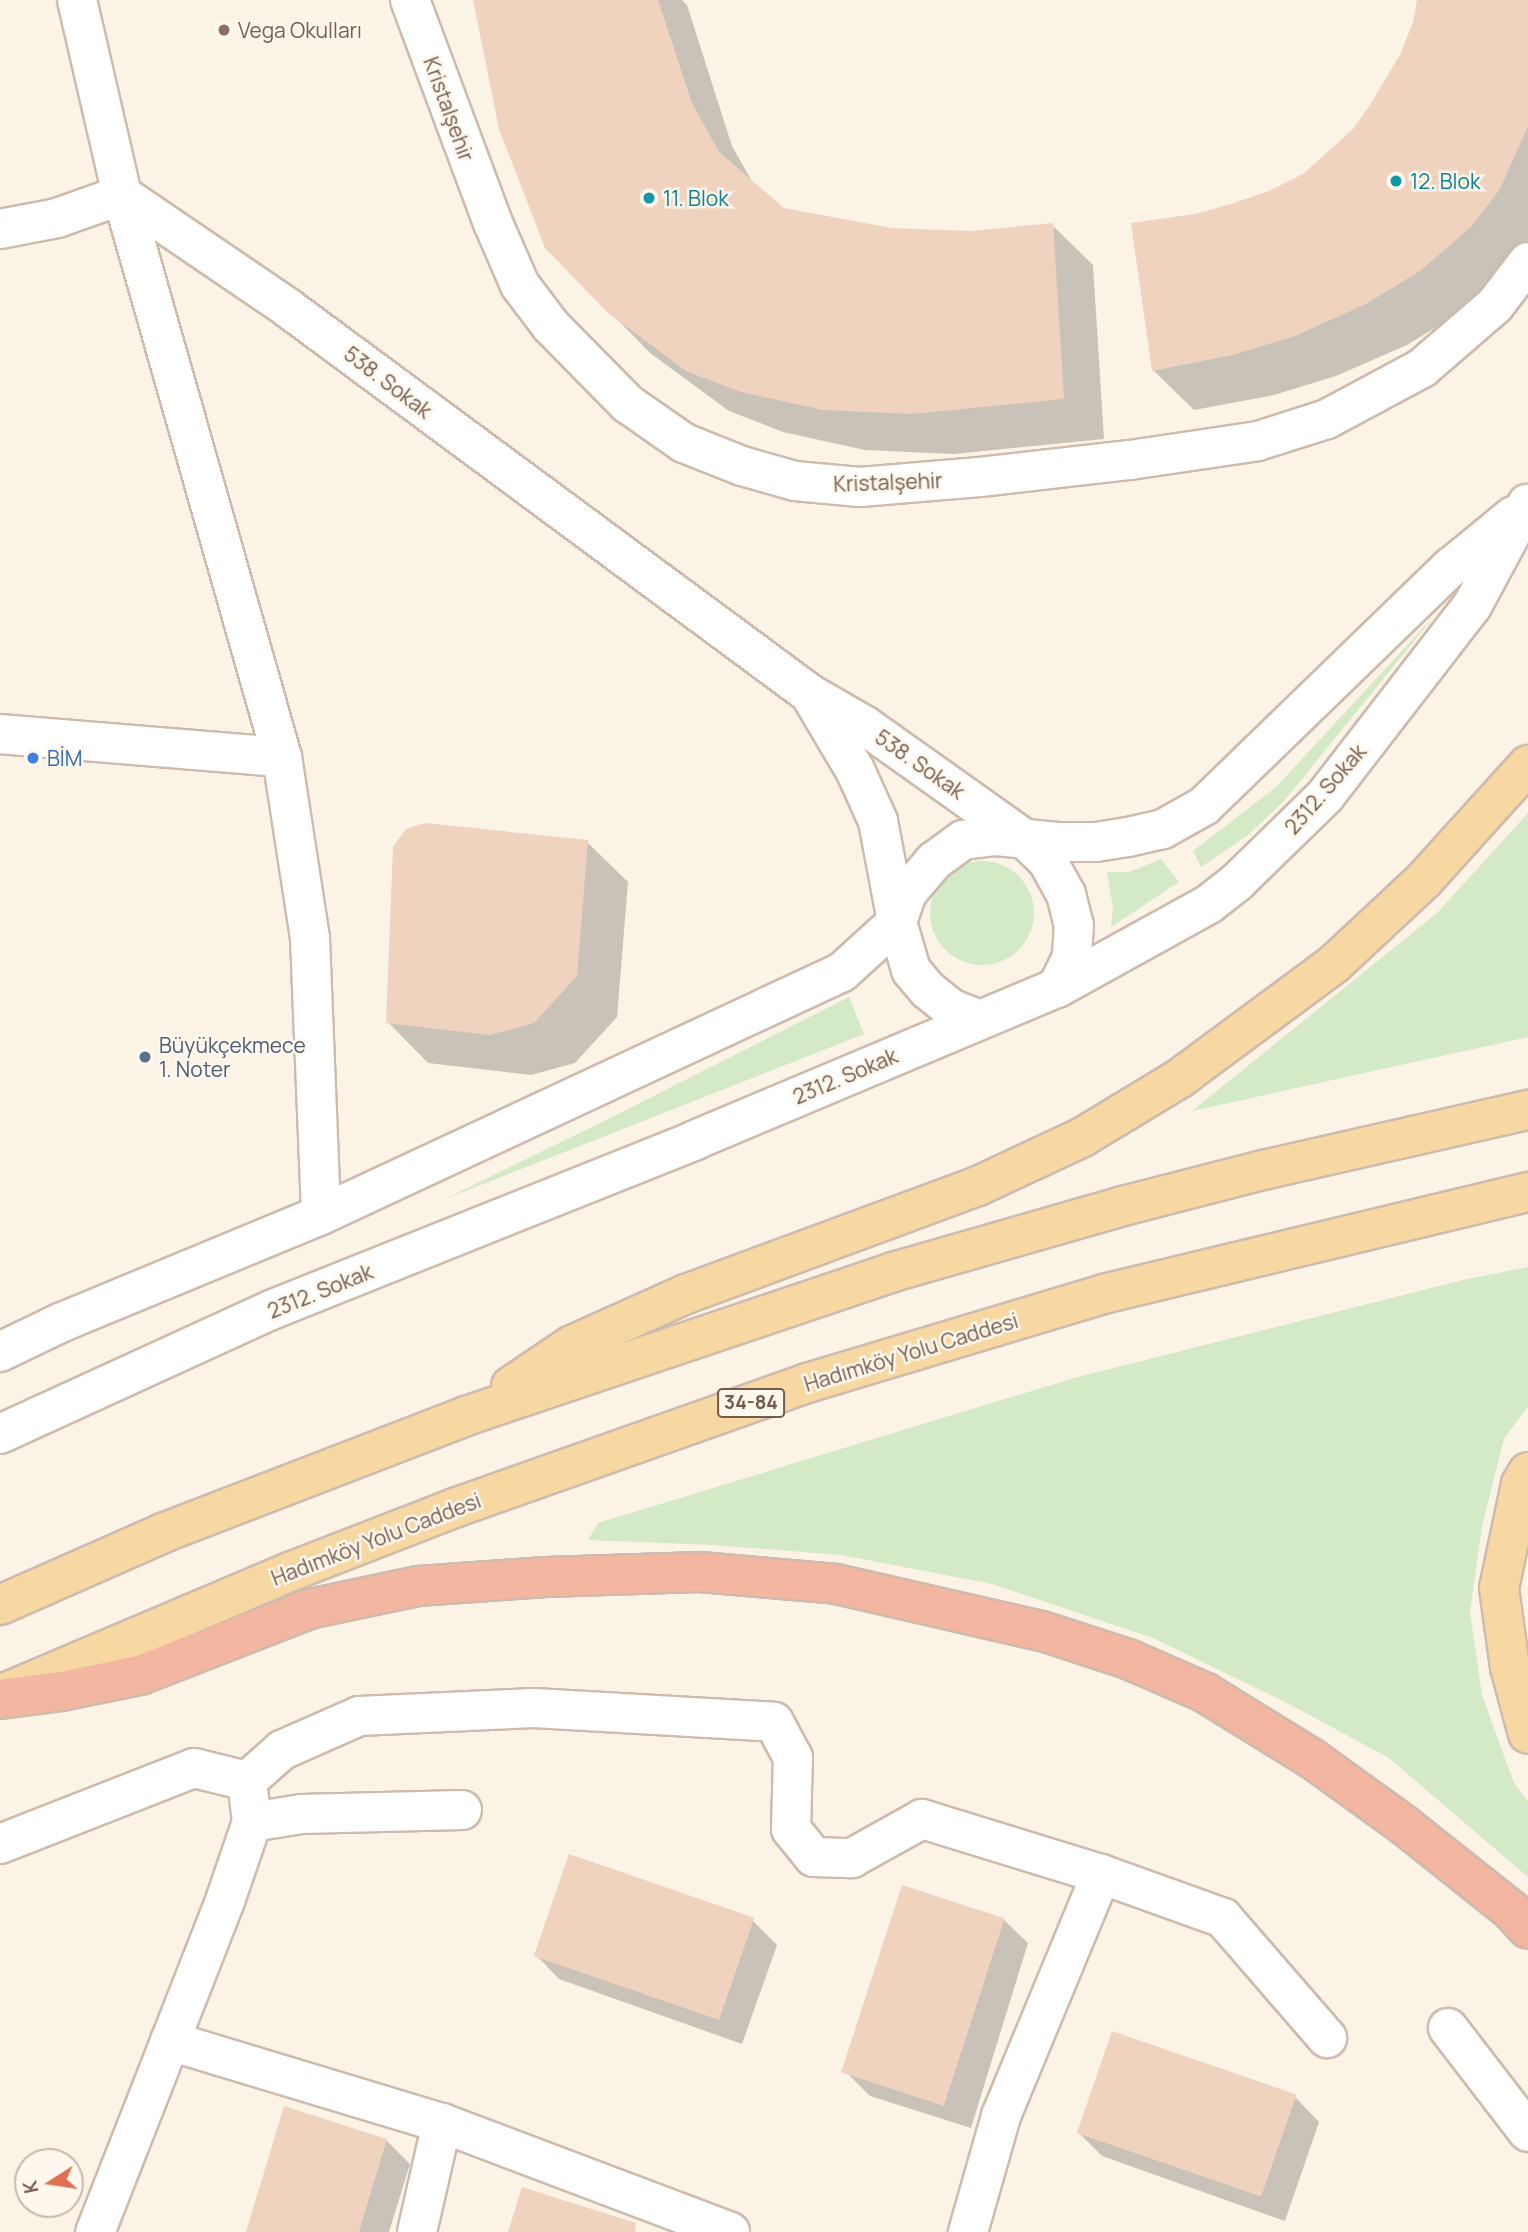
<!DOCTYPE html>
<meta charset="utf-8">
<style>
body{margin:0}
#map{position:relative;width:1528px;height:2232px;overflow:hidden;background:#fcf3e7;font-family:Manrope,sans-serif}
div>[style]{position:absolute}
.green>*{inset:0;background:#d4e9c5}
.round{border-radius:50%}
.shadow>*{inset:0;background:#0003}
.building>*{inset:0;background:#f0d3bf;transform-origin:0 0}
.roads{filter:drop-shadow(2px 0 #cdbbad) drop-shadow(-2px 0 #cdbbad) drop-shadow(0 2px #cdbbad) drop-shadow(0 -2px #cdbbad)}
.minor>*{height:38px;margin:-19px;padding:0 19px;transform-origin:19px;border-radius:19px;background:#fff}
.major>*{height:38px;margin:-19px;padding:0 19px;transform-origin:19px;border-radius:19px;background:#f7d7a2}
.highway>*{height:38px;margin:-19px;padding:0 19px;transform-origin:19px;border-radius:19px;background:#f3b6a0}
.dots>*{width:19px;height:19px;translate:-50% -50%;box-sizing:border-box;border:4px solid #fef7ed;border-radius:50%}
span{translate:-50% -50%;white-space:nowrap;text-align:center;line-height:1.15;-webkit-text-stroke:5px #fef7ed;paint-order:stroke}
.shield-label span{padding:2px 5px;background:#fef7ed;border:2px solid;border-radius:5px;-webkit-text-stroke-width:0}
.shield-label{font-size:19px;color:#745a4c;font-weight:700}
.education-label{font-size:21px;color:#785e54}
.left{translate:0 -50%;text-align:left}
.street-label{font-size:21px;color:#745a4c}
.culture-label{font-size:21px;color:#0d838f}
.shop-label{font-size:21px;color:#366cbe}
.service-label{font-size:21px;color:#4e5e75}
.north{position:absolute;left:14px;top:2148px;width:70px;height:70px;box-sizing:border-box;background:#fef7ed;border:2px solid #c7b8ad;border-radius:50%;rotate:258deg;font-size:19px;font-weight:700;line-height:28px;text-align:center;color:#745a4c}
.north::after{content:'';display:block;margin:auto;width:24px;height:32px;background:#e07051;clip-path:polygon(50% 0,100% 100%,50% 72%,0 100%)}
</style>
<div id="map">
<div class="green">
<div style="clip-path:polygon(1436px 614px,1284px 801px,1248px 835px,1201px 867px,1193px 851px,1276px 787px)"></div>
<div style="clip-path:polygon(1528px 813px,1528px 1037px,1192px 1111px,1437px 913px)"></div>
<div style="clip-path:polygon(1161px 859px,1179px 882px,1111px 927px,1113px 909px,1107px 872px,1129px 872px)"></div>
<div class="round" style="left:930px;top:861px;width:104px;height:104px"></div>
<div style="clip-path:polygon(849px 997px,864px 1034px,445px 1199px,606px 1120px)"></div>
<div style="clip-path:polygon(1528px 1267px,1528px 1406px,1504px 1439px,1482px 1526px,1470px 1612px,1482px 1695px,1514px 1783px,1528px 1802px,1528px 1877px,1389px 1758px,1287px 1703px,1153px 1638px,992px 1584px,841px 1555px,713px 1545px,588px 1540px,598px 1523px,1074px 1378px,1463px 1280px)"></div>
</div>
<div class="shadow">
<div style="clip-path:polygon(475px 0,682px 0,687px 5px,732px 146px,753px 183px,784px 209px,892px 229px,971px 233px,1052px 225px,1093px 265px,1104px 439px,954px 454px,865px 450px,783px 432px,729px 411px,650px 353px,547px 247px,501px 129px)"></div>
<div style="clip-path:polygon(1419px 0,1528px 0,1528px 245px,1461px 312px,1407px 345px,1336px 376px,1274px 395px,1194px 410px,1153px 370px,1195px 216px,1269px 193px,1304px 175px,1355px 130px,1402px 54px,1415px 23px)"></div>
<div style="clip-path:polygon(587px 842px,628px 882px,617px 1017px,575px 1063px,531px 1075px,428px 1063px,388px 1022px)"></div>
<div style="clip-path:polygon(1004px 1920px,1028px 1943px,971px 2128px,870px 2096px,846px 2072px)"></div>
<div style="clip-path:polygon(753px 1921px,777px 1945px,742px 2044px,559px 1979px,536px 1955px)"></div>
<div style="clip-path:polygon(1113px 2033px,1296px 2098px,1319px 2122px,1285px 2221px,1102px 2156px,1078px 2132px)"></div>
<div style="clip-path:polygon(386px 2140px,410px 2164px,389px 2232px,247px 2232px)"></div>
</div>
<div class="building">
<div style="clip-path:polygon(473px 0,658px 0,692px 103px,719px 152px,784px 208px,892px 228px,971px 231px,1053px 223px,1064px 399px,912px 414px,823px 410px,741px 392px,686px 371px,607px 312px,545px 248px,499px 129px)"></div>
<div style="clip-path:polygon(1417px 0,1528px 0,1528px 126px,1500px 189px,1471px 227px,1420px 271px,1366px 304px,1295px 336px,1233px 355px,1152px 371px,1131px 223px,1195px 214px,1231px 204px,1269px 191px,1303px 174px,1353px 129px,1370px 105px,1401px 53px,1413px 22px)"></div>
<div style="clip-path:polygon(425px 823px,588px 840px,577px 976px,534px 1023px,490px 1035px,386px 1023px,393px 847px,406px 829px)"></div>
<div style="left:569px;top:1854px;width:196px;height:108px;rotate:19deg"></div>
<div style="left:902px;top:1885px;width:108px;height:197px;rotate:18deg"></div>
<div style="left:1112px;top:2031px;width:195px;height:108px;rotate:19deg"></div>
<div style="clip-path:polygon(284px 2106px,387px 2139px,359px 2232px,246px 2232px)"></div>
<div style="clip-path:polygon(522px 2187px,636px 2223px,635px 2232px,508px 2232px)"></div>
</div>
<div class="roads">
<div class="minor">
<div style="left:77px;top:0;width:200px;rotate:77deg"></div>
<div style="left:122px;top:195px;width:201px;rotate:34.2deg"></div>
<div style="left:288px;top:308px;width:649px;rotate:36.48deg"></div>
<div style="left:810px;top:694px;width:62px;rotate:29.9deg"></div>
<div style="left:864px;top:725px;width:199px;rotate:35.4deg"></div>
<div style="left:1026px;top:840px;width:29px;rotate:44deg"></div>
<div style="left:1047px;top:860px;width:39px;rotate:61deg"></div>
<div style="left:1066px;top:894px;width:32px;rotate:76deg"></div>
<div style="left:1074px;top:925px;width:32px;rotate:94deg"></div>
<div style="left:1072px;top:957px;width:34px;rotate:116deg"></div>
<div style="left:410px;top:0;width:238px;rotate:69.6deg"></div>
<div style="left:493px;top:223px;width:68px;rotate:66.5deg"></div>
<div style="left:520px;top:285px;width:51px;rotate:52.9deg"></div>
<div style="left:551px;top:326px;width:110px;rotate:45.4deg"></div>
<div style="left:628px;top:404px;width:68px;rotate:34.9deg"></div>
<div style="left:684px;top:443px;width:62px;rotate:21.6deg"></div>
<div style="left:742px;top:466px;width:55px;rotate:15.8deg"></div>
<div style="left:795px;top:481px;width:65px;rotate:5.3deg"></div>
<div style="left:860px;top:487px;width:120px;rotate:-4.8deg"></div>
<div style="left:980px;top:477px;width:151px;rotate:-6.5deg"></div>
<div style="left:1130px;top:460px;width:129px;rotate:-8.4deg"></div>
<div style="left:1258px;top:441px;width:72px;rotate:-17.7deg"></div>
<div style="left:1327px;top:419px;width:108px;rotate:-28.2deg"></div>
<div style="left:1422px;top:368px;width:96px;rotate:-40.8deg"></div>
<div style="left:1495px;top:305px;width:54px;rotate:-52.5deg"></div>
<div style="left:0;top:229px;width:58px;rotate:-10.9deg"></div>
<div style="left:57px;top:218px;width:69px;rotate:-19.5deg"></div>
<div style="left:122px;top:195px;width:584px;rotate:74.11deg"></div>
<div style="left:282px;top:757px;width:183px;rotate:81.2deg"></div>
<div style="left:310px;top:938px;width:277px;rotate:87.7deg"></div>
<div style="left:811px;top:696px;width:86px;rotate:59.3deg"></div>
<div style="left:855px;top:770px;width:56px;rotate:65.7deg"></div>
<div style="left:878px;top:821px;width:103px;rotate:79.3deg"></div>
<div style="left:897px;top:922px;width:50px;rotate:73.7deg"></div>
<div style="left:911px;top:970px;width:26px;rotate:50deg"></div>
<div style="left:928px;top:990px;width:28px;rotate:39deg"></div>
<div style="left:950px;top:1008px;width:32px;rotate:22deg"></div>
<div style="left:0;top:734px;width:283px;rotate:4.7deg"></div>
<div style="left:0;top:1352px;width:67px;rotate:-25.8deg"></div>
<div style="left:60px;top:1323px;width:282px;rotate:-22.5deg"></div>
<div style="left:321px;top:1215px;width:575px;rotate:-25deg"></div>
<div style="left:842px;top:972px;width:74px;rotate:-42.3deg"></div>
<div style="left:897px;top:922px;width:31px;rotate:-71deg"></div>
<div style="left:907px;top:893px;width:42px;rotate:-49.8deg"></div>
<div style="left:934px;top:861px;width:36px;rotate:-36deg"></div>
<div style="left:963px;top:840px;width:33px;rotate:-7deg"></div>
<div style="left:996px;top:836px;width:62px;rotate:5.5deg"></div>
<div style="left:1058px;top:842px;width:38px"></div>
<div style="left:1096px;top:842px;width:32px;rotate:-9deg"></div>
<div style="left:1128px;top:837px;width:36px;rotate:-13deg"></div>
<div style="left:1163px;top:829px;width:47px;rotate:-29.3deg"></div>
<div style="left:1204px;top:806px;width:344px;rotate:-44.1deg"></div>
<div style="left:1451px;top:567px;width:80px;rotate:-39.4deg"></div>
<div style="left:0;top:1434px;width:298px;rotate:-24.6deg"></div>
<div style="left:271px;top:1310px;width:457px;rotate:-21.8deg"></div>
<div style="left:695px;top:1140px;width:393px;rotate:-22.8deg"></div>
<div style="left:1057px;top:988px;width:174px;rotate:-28.9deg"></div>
<div style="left:1209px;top:904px;width:36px;rotate:-38deg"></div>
<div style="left:1237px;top:882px;width:123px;rotate:-44.3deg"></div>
<div style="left:1325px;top:796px;width:240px;rotate:-52.3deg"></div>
<div style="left:1472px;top:606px;width:116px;rotate:-61.7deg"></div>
<div style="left:247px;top:1781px;width:47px;rotate:-41.5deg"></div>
<div style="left:282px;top:1750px;width:84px;rotate:-23.8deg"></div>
<div style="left:359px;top:1716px;width:175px;rotate:-2.6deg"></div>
<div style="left:534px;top:1708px;width:240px;rotate:3.3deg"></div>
<div style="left:774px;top:1722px;width:40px;rotate:62deg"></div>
<div style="left:793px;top:1757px;width:72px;rotate:91.6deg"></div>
<div style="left:791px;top:1829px;width:36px;rotate:51deg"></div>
<div style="left:814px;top:1857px;width:38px;rotate:2deg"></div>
<div style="left:852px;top:1858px;width:80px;rotate:-29.1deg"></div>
<div style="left:922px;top:1819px;width:187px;rotate:17.1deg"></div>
<div style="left:1101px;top:1874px;width:130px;rotate:19.8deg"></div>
<div style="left:1223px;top:1918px;width:159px;rotate:49.1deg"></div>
<div style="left:252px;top:1822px;width:50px;rotate:-9.3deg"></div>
<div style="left:301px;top:1814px;width:161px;rotate:-1.4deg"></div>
<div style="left:0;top:1844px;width:208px;rotate:-21.4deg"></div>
<div style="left:194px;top:1768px;width:55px;rotate:13.8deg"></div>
<div style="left:247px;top:1781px;width:41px;rotate:83deg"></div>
<div style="left:252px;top:1822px;width:83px;rotate:108.9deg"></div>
<div style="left:225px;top:1901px;width:356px;rotate:111.4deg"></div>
<div style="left:1448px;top:2028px;width:131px;rotate:52.4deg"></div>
<div style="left:170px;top:2041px;width:284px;rotate:16.8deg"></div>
<div style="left:442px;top:2123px;width:308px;rotate:20.7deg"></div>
<div style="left:417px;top:2232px;width:112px;rotate:-77.1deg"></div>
<div style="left:968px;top:2232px;width:121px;rotate:-74.1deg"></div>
<div style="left:1001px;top:2116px;width:262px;rotate:-67.5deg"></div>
</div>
<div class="major">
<div style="left:511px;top:1386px;width:73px;rotate:-33.9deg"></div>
<div style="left:572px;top:1345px;width:125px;rotate:-24.1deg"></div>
<div style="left:686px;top:1294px;width:311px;rotate:-20.3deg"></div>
<div style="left:978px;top:1186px;width:114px;rotate:-25deg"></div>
<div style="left:1081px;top:1138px;width:116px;rotate:-31.2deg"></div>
<div style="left:1180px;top:1078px;width:192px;rotate:-36.5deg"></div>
<div style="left:1334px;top:964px;width:123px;rotate:-43deg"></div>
<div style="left:1424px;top:880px;width:155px;rotate:-47.9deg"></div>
<div style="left:1528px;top:1472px;width:14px;rotate:120deg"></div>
<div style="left:1521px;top:1484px;width:106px;rotate:101.9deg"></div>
<div style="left:1499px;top:1588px;width:80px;rotate:82.1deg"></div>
<div style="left:1510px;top:1667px;width:69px;rotate:75deg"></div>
<div style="left:0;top:1605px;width:178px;rotate:-23.8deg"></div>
<div style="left:163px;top:1533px;width:325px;rotate:-21.1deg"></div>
<div style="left:466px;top:1416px;width:451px;rotate:-18.6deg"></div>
<div style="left:893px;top:1272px;width:239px;rotate:-16deg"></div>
<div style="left:1123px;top:1206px;width:145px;rotate:-14.4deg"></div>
<div style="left:1263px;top:1170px;width:272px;rotate:-12.8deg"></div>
<div style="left:2px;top:1694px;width:315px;rotate:-23deg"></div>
<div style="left:292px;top:1571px;width:177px;rotate:-21.2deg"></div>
<div style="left:457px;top:1507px;width:371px;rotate:-19.5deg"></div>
<div style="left:807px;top:1383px;width:313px;rotate:-16.7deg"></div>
<div style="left:1107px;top:1293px;width:433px;rotate:-13.5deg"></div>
</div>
<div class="highway">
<div style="left:0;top:1699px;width:63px;rotate:-7.4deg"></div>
<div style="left:62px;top:1691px;width:80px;rotate:-11.6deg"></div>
<div style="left:140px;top:1675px;width:181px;rotate:-21.3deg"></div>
<div style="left:309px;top:1609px;width:111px;rotate:-11.9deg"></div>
<div style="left:418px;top:1586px;width:128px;rotate:-4deg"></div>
<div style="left:546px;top:1577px;width:154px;rotate:-1.9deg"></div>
<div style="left:700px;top:1572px;width:137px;rotate:5deg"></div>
<div style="left:836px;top:1584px;width:211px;rotate:12.9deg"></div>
<div style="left:1042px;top:1631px;width:90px;rotate:18deg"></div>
<div style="left:1128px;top:1659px;width:83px;rotate:23.5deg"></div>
<div style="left:1204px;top:1692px;width:129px;rotate:31.7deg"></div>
<div style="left:1314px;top:1760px;width:111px;rotate:35.8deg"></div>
<div style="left:1404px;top:1825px;width:137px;rotate:38.5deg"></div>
<div style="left:1511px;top:1910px;width:25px;rotate:48deg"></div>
</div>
</div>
<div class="dots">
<div style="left:224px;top:30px;background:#8d6e63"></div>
<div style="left:1396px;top:181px;background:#0f9aa8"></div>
<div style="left:649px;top:198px;background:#0f9aa8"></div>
<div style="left:33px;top:758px;background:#3f7fe0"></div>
<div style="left:145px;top:1057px;background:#5c6f8a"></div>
</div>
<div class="shield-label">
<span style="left:751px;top:1403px">34-84</span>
</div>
<div class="education-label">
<span class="left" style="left:238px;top:30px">Vega Okulları</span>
</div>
<div class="street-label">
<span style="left:449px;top:109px;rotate:70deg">Kristalşehir</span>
<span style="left:388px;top:382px;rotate:37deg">538. Sokak</span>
<span style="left:888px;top:482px;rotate:-2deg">Kristalşehir</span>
<span style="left:920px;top:764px;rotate:35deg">538. Sokak</span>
<span style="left:1325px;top:789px;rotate:-49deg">2312. Sokak</span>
<span style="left:845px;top:1076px;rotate:-23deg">2312. Sokak</span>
<span style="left:320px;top:1291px;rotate:-22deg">2312. Sokak</span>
<span style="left:911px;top:1352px;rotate:-17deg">Hadımköy Yolu Caddesi</span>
<span style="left:376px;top:1539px;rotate:-21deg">Hadımköy Yolu Caddesi</span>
</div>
<div class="culture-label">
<span class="left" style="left:1410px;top:181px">12. Blok</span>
<span class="left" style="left:663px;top:198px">11. Blok</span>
</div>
<div class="shop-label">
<span class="left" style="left:47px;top:758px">BİM</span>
</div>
<div class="service-label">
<span class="left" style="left:159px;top:1057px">Büyükçekmece<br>1. Noter</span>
</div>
<div class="north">K</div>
</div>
